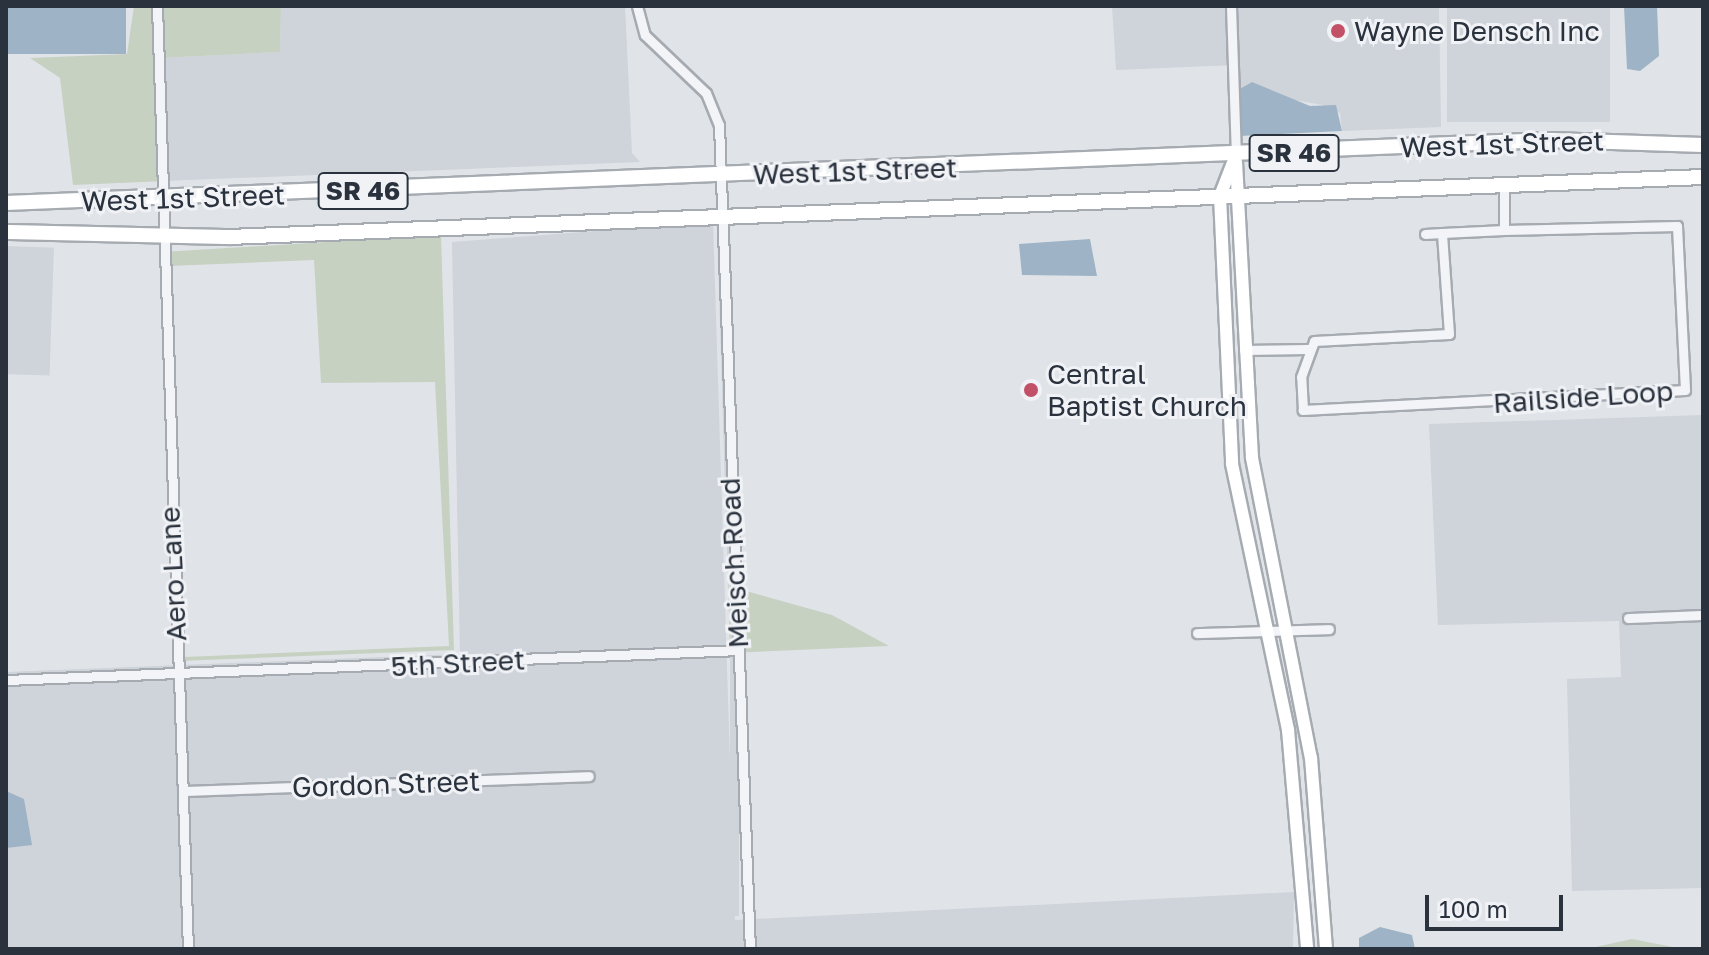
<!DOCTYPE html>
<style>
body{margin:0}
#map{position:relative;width:1709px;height:955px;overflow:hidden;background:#e0e4e8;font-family:"Golos Text",sans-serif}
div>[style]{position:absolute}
.built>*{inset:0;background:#cfd3da;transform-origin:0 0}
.green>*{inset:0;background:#c7d1c2}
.water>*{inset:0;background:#9eb3c5;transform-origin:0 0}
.roads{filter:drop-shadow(2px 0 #a6abb2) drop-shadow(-2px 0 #a6abb2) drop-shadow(0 2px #a6abb2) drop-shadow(0 -2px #a6abb2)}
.street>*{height:9px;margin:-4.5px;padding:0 4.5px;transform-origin:4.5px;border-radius:4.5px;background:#f3f4f7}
.secondary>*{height:12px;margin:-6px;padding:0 6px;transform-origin:6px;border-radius:6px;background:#fff}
.primary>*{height:14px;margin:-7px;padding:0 7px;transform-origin:7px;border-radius:7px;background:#fff}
.dots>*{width:22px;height:22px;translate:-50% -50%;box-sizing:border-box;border:4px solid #f0f2f6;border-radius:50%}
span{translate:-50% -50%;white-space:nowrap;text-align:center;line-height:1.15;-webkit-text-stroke:6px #f0f2f6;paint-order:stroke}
.shield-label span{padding:2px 6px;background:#f0f2f6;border:2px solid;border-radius:6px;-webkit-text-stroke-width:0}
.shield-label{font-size:26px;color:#2a323e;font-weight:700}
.poi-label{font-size:28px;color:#2a323e}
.left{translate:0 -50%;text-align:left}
.street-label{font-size:28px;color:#2a323e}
.frame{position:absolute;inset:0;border:8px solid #2a323e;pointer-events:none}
.scale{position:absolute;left:1425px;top:895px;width:138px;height:36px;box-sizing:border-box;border:4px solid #2a323e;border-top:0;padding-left:10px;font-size:24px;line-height:28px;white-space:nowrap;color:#2a323e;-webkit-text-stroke:6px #f0f2f6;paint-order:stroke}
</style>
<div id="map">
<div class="built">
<div style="clip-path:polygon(281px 6px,625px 6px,632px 153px,640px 162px,165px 181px,161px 58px,280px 52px)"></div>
<div style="clip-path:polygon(1112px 6px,1439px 6px,1441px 127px,1342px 131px,1340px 113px,1323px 105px,1238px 90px,1236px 65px,1116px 70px)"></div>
<div style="left:1447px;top:6px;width:163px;height:116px"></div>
<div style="clip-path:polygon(713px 222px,735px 920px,1294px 892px,1293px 949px,6px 949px,6px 672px,460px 654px,452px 242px)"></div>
<div style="clip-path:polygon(717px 227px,736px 585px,728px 586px)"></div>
<div style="left:6px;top:246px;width:48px;height:128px;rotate:2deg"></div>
<div style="clip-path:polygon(1703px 415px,1703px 610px,1623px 613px,1624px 623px,1703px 621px,1703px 888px,1572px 891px,1567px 679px,1621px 677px,1619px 621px,1438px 625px,1429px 424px)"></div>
<div style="left:730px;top:653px;width:9px;height:263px"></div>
</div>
<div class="green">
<div style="clip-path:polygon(134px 6px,281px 6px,280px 52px,161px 58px,165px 181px,73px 185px,60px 78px,30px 58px,127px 54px)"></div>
<div style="clip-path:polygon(evenodd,441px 235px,454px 650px,179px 661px,162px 252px,441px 235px,314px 260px,321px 383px,435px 382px,449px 646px,183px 657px,169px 266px,314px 260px)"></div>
<div style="clip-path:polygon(728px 586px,832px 615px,889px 646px,730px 653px)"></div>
<div style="clip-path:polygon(1632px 939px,1683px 949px,1496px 949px,1591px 948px)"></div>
</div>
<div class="water">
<div style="left:6px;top:6px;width:120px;height:48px"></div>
<div style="clip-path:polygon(1624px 6px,1657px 6px,1659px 56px,1640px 71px,1627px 69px)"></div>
<div style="clip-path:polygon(1252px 82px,1310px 106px,1336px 105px,1342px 131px,1239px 136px,1238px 90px)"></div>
<div style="clip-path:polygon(1090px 239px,1097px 276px,1022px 275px,1019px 244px)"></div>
<div style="clip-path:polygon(6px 791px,24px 799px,32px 845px,6px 848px)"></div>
<div style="clip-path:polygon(1380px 927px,1412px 935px,1415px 949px,1359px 949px,1359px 938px)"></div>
</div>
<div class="roads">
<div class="street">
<div style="left:157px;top:6px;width:944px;rotate:88.12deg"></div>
<div style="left:637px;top:6px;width:30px;rotate:75deg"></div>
<div style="left:645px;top:35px;width:84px;rotate:43.6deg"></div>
<div style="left:706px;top:93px;width:35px;rotate:68deg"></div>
<div style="left:719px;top:125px;width:825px;rotate:87.85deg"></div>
<div style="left:1231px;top:6px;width:149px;rotate:88.1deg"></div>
<div style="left:1504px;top:185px;width:45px;rotate:90deg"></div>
<div style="left:1504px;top:230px;width:173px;rotate:-1.3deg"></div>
<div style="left:1677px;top:226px;width:164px;rotate:87.2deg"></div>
<div style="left:1685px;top:390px;width:383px;rotate:177deg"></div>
<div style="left:1303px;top:410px;width:33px;rotate:-93deg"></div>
<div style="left:1301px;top:377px;width:38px;rotate:-70deg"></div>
<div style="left:1314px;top:341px;width:135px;rotate:-3deg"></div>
<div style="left:1449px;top:334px;width:101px;rotate:-94deg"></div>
<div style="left:1442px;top:233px;width:62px;rotate:-2.8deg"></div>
<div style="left:1425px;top:234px;width:17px;rotate:-3deg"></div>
<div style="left:1244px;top:350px;width:64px;rotate:-0.9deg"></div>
<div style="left:1628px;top:618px;width:75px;rotate:-2.3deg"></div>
<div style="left:1197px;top:633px;width:132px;rotate:-1.7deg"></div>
<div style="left:6px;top:680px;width:734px;rotate:-2.34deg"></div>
<div style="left:183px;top:791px;width:406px;rotate:-2.1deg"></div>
</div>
<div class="secondary">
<div style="left:1236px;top:155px;width:44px;rotate:111.3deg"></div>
<div style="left:1220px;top:196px;width:268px;rotate:87.4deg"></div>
<div style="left:1232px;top:464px;width:272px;rotate:78.1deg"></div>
<div style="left:1288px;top:730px;width:220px;rotate:85deg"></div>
<div style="left:1236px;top:162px;width:296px;rotate:86.9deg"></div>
<div style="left:1252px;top:458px;width:306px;rotate:78.9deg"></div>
<div style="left:1311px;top:758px;width:192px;rotate:85.5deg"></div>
</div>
<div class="primary">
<div style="left:6px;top:203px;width:1546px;rotate:-2.34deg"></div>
<div style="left:1551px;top:140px;width:152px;rotate:1.9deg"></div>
<div style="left:6px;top:232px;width:223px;rotate:1.3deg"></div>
<div style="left:229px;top:237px;width:1475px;rotate:-2.33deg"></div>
</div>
</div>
<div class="dots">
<div style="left:1338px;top:31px;background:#c25067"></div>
<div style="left:1031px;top:390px;background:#c25067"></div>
</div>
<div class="shield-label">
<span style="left:1294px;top:153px">SR 46</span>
<span style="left:363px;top:191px">SR 46</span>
</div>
<div class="poi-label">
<span class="left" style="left:1354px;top:31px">Wayne Densch Inc</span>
<span class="left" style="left:1047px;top:390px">Central<br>Baptist Church</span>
</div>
<div class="street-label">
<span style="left:1502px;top:144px;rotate:-2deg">West 1st Street</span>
<span style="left:855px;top:171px;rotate:-2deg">West 1st Street</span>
<span style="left:183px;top:198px;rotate:-2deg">West 1st Street</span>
<span style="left:1583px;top:397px;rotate:-4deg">Railside Loop</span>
<span style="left:734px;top:563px;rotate:-93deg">Meisch Road</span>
<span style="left:173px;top:574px;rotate:-93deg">Aero Lane</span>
<span style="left:458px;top:663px;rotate:-3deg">5th Street</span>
<span style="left:386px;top:784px;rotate:-2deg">Gordon Street</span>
</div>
<div class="frame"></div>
<div class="scale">100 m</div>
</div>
